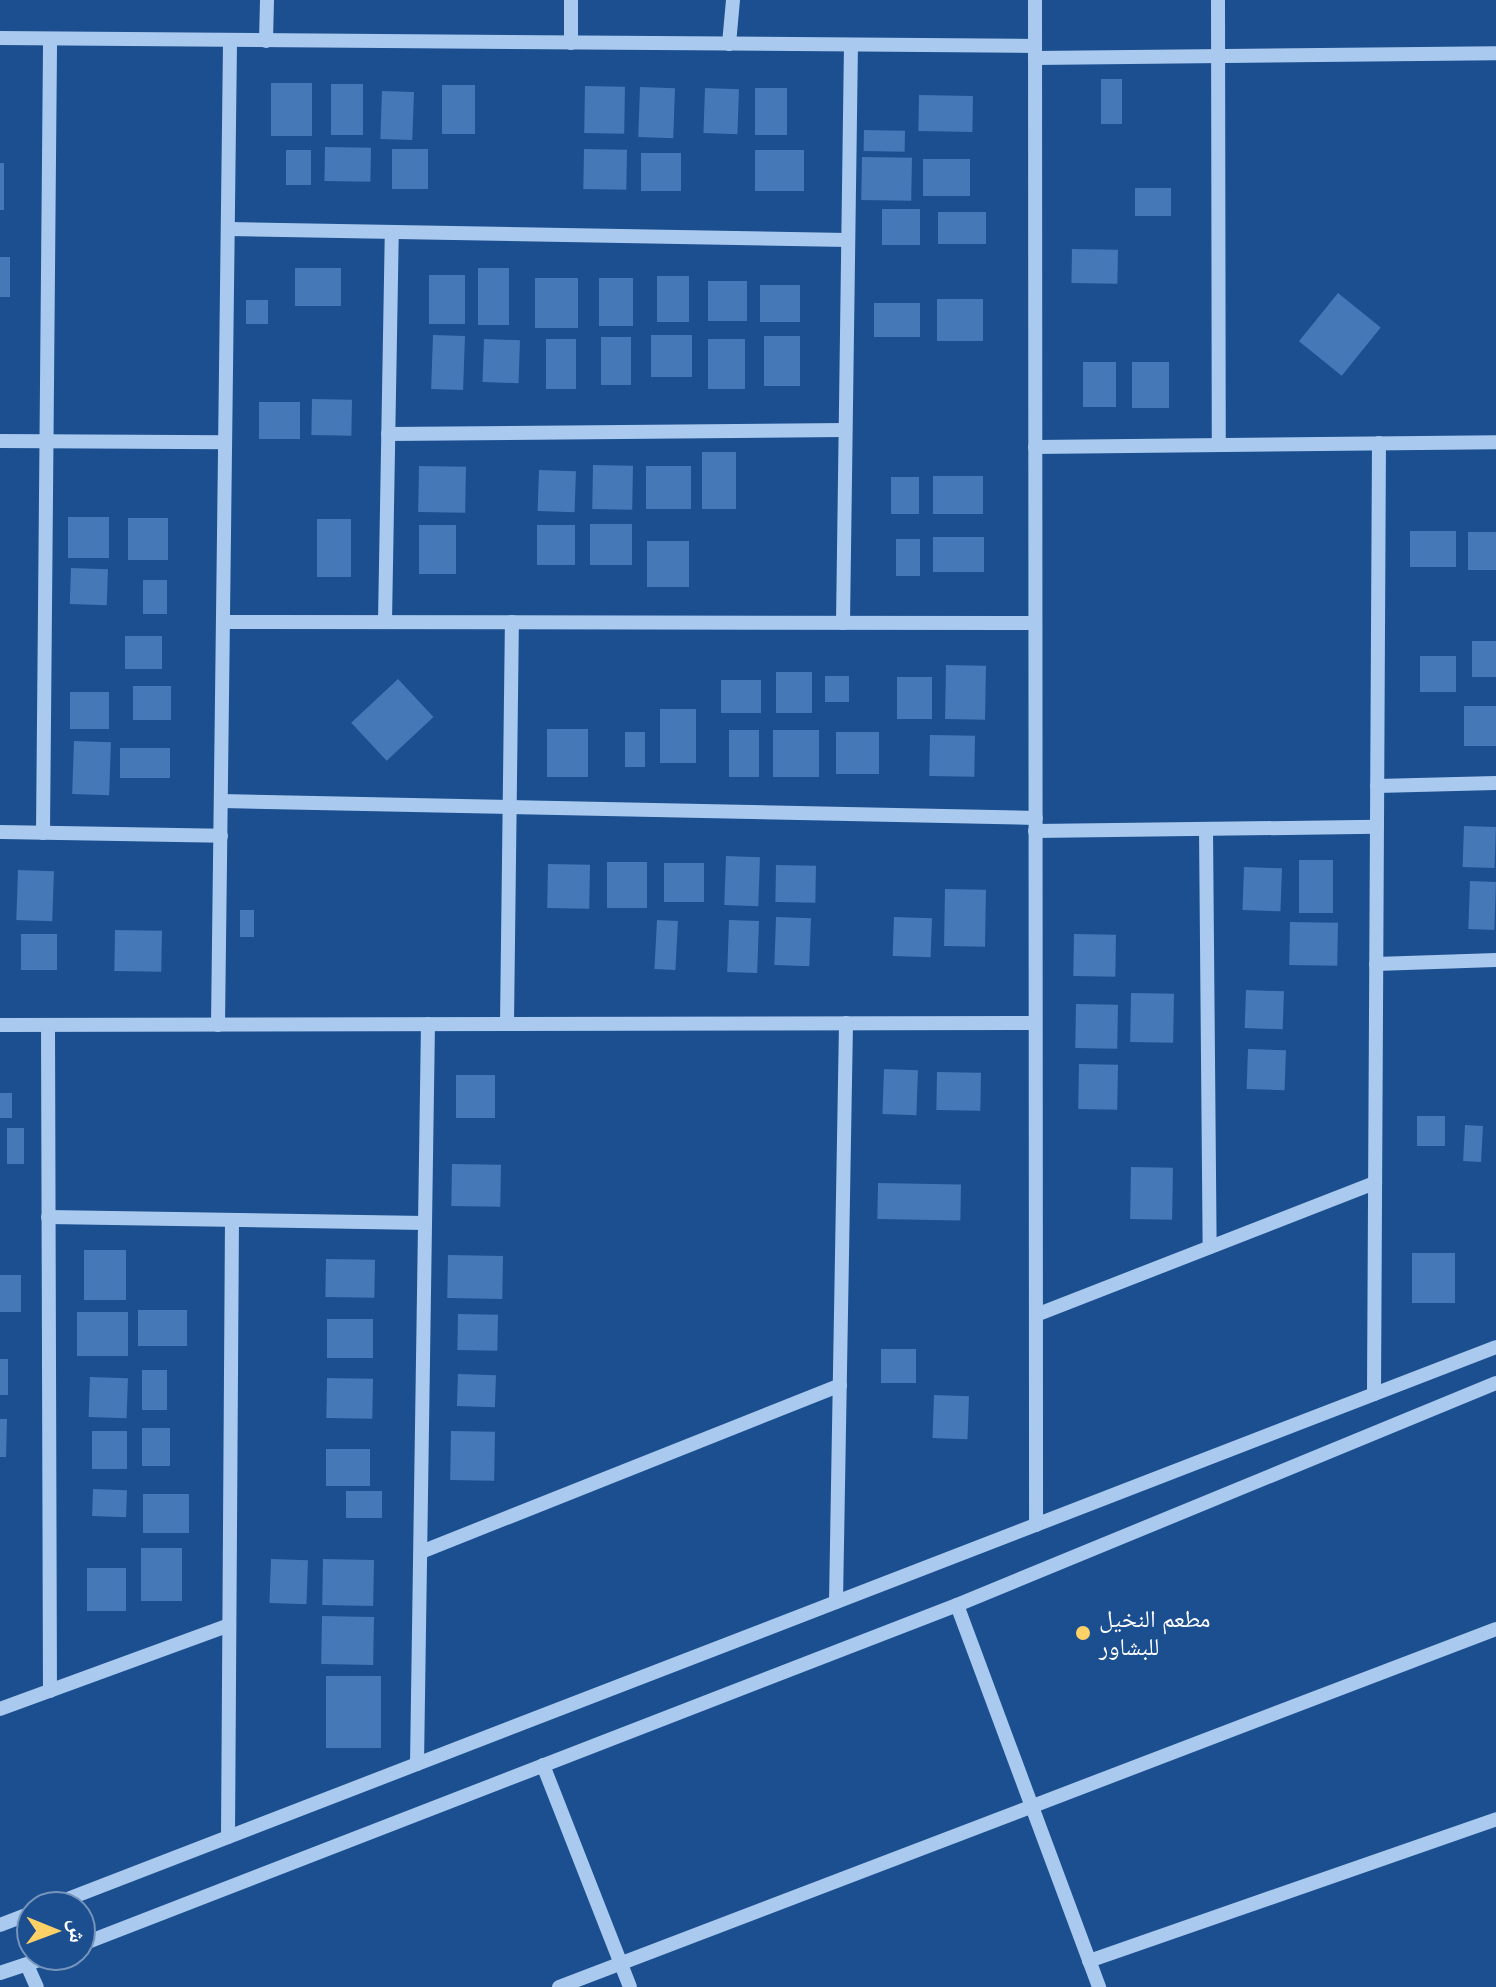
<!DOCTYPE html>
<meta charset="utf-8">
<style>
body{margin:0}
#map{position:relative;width:1496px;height:1987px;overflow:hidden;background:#1b4f8f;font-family:Mulish,"Noto Naskh Arabic",sans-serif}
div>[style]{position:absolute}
.building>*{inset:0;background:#4478b7;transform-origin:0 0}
.minor>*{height:14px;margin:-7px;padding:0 7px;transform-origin:7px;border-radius:7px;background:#a9c9ee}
.dots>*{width:22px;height:22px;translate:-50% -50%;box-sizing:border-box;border:4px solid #1b4f8f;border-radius:50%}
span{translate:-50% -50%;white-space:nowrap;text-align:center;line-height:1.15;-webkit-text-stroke:6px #1b4f8f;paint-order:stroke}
.poi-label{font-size:24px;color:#fff}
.left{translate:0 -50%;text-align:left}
.north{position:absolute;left:16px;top:1891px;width:80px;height:80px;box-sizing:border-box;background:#1b4f8f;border:2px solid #7695bc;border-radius:50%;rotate:91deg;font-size:22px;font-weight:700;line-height:32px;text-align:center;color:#fff}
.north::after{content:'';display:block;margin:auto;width:28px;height:36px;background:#ffd166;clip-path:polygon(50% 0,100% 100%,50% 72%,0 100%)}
</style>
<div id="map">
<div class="building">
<div style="left:1101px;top:79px;width:21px;height:45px"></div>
<div style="left:271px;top:83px;width:41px;height:53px"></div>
<div style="left:331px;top:84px;width:32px;height:51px"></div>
<div style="left:442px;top:85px;width:33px;height:49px"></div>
<div style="left:585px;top:86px;width:40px;height:47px;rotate:1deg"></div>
<div style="left:640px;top:87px;width:35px;height:50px;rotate:2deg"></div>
<div style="left:705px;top:88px;width:34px;height:45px;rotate:2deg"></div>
<div style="left:755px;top:88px;width:32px;height:47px"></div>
<div style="left:382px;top:91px;width:32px;height:48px;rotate:2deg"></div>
<div style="left:919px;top:95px;width:54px;height:36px;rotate:1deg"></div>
<div style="left:864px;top:130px;width:41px;height:21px;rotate:1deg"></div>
<div style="left:325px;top:147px;width:46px;height:34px;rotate:1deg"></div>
<div style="left:392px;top:149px;width:36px;height:40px"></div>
<div style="left:584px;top:149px;width:43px;height:40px;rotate:1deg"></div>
<div style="left:286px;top:150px;width:25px;height:35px"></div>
<div style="left:755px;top:150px;width:49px;height:41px"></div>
<div style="left:641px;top:153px;width:40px;height:38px"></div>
<div style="left:862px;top:157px;width:50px;height:43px;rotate:1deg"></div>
<div style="left:923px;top:159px;width:47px;height:37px"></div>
<div style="left:0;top:163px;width:4px;height:47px"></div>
<div style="left:1135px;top:188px;width:36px;height:28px"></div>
<div style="left:882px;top:209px;width:38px;height:36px"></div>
<div style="left:938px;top:212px;width:48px;height:32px"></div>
<div style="left:1072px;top:249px;width:46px;height:34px;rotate:1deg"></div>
<div style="left:0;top:257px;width:10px;height:40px"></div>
<div style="left:295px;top:268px;width:46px;height:38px"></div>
<div style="left:478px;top:268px;width:31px;height:57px"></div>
<div style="left:429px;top:275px;width:36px;height:49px"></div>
<div style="left:657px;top:276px;width:32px;height:46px"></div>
<div style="left:535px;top:278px;width:43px;height:50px"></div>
<div style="left:599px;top:278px;width:34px;height:48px"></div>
<div style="left:708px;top:281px;width:39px;height:40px"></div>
<div style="left:760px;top:285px;width:40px;height:37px"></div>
<div style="left:1338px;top:293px;width:55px;height:62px;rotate:39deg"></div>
<div style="left:937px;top:299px;width:46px;height:42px"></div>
<div style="left:246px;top:300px;width:22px;height:24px"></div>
<div style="left:874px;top:303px;width:46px;height:34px"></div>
<div style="left:433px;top:335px;width:32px;height:54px;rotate:2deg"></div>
<div style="left:651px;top:335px;width:41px;height:42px"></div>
<div style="left:764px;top:336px;width:36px;height:50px"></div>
<div style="left:601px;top:337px;width:30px;height:48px"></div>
<div style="left:484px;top:339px;width:36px;height:43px;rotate:2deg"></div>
<div style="left:546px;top:339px;width:30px;height:50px"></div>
<div style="left:708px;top:339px;width:37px;height:50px"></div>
<div style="left:1083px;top:362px;width:33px;height:45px"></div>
<div style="left:1132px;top:362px;width:37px;height:46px"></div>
<div style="left:312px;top:399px;width:40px;height:36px;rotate:1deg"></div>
<div style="left:259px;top:402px;width:41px;height:37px"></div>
<div style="left:702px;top:452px;width:34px;height:57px"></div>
<div style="left:593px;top:465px;width:40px;height:44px;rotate:1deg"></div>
<div style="left:419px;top:466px;width:47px;height:46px;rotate:1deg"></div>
<div style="left:646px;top:466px;width:45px;height:43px"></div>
<div style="left:539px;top:470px;width:37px;height:41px;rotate:2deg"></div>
<div style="left:933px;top:476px;width:50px;height:38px"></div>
<div style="left:891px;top:477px;width:28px;height:37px"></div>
<div style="left:68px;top:517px;width:41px;height:41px"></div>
<div style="left:128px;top:518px;width:40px;height:42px"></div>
<div style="left:317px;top:519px;width:34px;height:58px"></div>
<div style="left:590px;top:524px;width:42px;height:41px"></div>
<div style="left:419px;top:525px;width:37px;height:49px"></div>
<div style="left:537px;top:525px;width:38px;height:40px"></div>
<div style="left:1410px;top:531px;width:46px;height:36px"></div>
<div style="left:1468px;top:532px;width:28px;height:38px"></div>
<div style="left:933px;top:537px;width:51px;height:35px"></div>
<div style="left:896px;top:539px;width:24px;height:37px"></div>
<div style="left:647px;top:541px;width:42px;height:46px"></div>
<div style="left:71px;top:568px;width:37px;height:36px;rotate:2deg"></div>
<div style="left:143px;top:580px;width:24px;height:34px"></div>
<div style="left:125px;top:636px;width:37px;height:33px"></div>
<div style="left:1472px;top:641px;width:24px;height:36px"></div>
<div style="left:1420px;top:656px;width:36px;height:36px"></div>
<div style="left:946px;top:665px;width:40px;height:54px;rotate:1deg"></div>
<div style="left:776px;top:672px;width:36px;height:41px"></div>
<div style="left:825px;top:676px;width:24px;height:26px"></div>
<div style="left:897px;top:677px;width:35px;height:42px"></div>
<div style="left:398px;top:679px;width:52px;height:64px;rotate:47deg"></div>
<div style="left:721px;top:680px;width:40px;height:33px"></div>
<div style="left:133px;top:686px;width:38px;height:34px"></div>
<div style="left:70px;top:692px;width:39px;height:37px"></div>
<div style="left:1464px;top:706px;width:32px;height:40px"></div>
<div style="left:660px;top:709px;width:36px;height:54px"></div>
<div style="left:547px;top:729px;width:41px;height:48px"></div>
<div style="left:729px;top:730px;width:30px;height:47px"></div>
<div style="left:773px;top:730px;width:46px;height:47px"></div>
<div style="left:625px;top:732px;width:20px;height:35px"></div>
<div style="left:836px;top:732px;width:43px;height:42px"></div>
<div style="left:930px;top:735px;width:45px;height:41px;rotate:1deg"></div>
<div style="left:74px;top:741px;width:37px;height:53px;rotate:2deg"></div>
<div style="left:120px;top:748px;width:50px;height:30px"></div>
<div style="left:1464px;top:826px;width:32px;height:41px;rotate:2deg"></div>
<div style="left:726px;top:856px;width:34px;height:49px;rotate:2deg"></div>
<div style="left:1299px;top:860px;width:34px;height:53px"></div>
<div style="left:607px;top:862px;width:40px;height:46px"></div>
<div style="left:664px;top:863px;width:40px;height:39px"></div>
<div style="left:548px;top:864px;width:42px;height:44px;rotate:1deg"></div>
<div style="left:776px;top:865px;width:40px;height:37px;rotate:1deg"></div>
<div style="left:1244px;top:867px;width:38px;height:43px;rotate:2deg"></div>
<div style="left:18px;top:870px;width:36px;height:50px;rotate:2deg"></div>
<div style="left:1470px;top:881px;width:26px;height:48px;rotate:2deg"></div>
<div style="left:945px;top:889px;width:41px;height:57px;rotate:1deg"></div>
<div style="left:240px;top:910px;width:14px;height:27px"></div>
<div style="left:776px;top:917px;width:35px;height:48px;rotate:2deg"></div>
<div style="left:894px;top:917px;width:38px;height:39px;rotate:2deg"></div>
<div style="left:657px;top:920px;width:21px;height:49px;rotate:3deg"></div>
<div style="left:729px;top:920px;width:30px;height:52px;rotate:2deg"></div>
<div style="left:1290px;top:922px;width:48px;height:43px;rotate:1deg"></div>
<div style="left:115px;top:930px;width:47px;height:41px;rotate:1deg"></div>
<div style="left:21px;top:934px;width:36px;height:36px"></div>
<div style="left:1074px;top:934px;width:42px;height:42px;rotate:1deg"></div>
<div style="left:1246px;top:990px;width:38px;height:38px;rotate:2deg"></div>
<div style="left:1131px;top:993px;width:43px;height:49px;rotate:1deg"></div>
<div style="left:1076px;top:1004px;width:42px;height:44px;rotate:1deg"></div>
<div style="left:1248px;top:1049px;width:38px;height:40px;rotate:2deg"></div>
<div style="left:1079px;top:1064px;width:39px;height:45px;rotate:1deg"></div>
<div style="left:884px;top:1069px;width:34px;height:45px;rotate:2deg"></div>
<div style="left:937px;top:1072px;width:44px;height:38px;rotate:1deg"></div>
<div style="left:456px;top:1075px;width:39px;height:43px"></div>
<div style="left:0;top:1093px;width:12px;height:25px"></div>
<div style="left:1417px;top:1116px;width:28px;height:30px"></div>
<div style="left:1465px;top:1125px;width:18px;height:36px;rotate:3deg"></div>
<div style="left:7px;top:1128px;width:17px;height:36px"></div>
<div style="left:452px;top:1164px;width:49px;height:42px;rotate:1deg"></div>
<div style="left:1131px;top:1167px;width:42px;height:52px;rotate:1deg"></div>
<div style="left:878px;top:1183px;width:83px;height:36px;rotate:1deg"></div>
<div style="left:84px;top:1250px;width:42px;height:50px"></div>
<div style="left:1412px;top:1253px;width:43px;height:50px"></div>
<div style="left:448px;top:1255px;width:55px;height:43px;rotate:1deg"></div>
<div style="left:326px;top:1259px;width:49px;height:38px;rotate:1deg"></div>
<div style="left:0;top:1275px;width:21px;height:37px"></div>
<div style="left:138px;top:1310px;width:49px;height:36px"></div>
<div style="left:77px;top:1312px;width:51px;height:44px"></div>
<div style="left:458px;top:1314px;width:40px;height:36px;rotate:1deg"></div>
<div style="left:327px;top:1319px;width:46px;height:39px"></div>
<div style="left:881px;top:1349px;width:35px;height:34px"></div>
<div style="left:0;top:1359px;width:8px;height:36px"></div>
<div style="left:142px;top:1370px;width:25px;height:40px"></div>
<div style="left:458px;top:1374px;width:38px;height:32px;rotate:2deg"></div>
<div style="left:90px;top:1377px;width:38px;height:40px;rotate:2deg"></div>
<div style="left:327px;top:1378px;width:46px;height:40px;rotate:1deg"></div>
<div style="left:934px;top:1395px;width:35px;height:43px;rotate:2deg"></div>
<div style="clip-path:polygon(0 1419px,7px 1419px,6px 1457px,0 1457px)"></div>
<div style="left:142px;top:1428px;width:28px;height:38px"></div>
<div style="left:92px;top:1431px;width:35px;height:38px"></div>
<div style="left:451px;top:1431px;width:44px;height:49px;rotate:1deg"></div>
<div style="left:326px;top:1449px;width:44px;height:37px"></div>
<div style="left:93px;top:1489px;width:34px;height:27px;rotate:2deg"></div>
<div style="left:346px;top:1491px;width:36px;height:27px"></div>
<div style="left:143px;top:1494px;width:46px;height:39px"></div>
<div style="left:141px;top:1548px;width:41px;height:53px"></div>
<div style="left:271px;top:1559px;width:37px;height:44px;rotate:2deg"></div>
<div style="left:323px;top:1559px;width:51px;height:46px;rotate:1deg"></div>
<div style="left:87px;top:1568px;width:39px;height:43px"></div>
<div style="left:322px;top:1616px;width:52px;height:48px;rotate:1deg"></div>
<div style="left:326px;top:1676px;width:55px;height:72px"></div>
</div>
<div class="minor">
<div style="left:571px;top:0;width:43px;rotate:90deg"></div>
<div style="left:1035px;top:0;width:1525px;rotate:89.96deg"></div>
<div style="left:1218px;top:0;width:445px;rotate:89.9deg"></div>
<div style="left:0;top:38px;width:1035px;rotate:0.44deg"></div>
<div style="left:266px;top:41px;width:41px;rotate:-88.6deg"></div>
<div style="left:729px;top:44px;width:44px;rotate:-84.8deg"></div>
<div style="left:1035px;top:58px;width:461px;rotate:-0.6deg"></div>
<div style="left:228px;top:229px;width:620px;rotate:1.02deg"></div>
<div style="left:388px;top:434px;width:457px;rotate:-0.5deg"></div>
<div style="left:0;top:441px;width:225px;rotate:0.3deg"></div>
<div style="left:1035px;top:447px;width:461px;rotate:-0.6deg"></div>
<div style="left:223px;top:622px;width:812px;rotate:0.07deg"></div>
<div style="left:385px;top:622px;width:390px;rotate:-89deg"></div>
<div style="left:843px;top:623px;width:578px;rotate:-89.21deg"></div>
<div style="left:1377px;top:786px;width:119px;rotate:-1.4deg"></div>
<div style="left:221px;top:801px;width:815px;rotate:1.19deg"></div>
<div style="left:1206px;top:829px;width:418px;rotate:89.5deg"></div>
<div style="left:1035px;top:831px;width:342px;rotate:-0.7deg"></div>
<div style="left:0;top:832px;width:221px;rotate:1deg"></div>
<div style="left:43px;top:833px;width:794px;rotate:-89.49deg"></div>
<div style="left:1376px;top:964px;width:120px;rotate:-1.9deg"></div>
<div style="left:507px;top:1024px;width:402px;rotate:-89.3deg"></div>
<div style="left:0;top:1025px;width:1035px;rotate:-0.11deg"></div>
<div style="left:48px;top:1025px;width:666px;rotate:89.83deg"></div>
<div style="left:218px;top:1025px;width:985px;rotate:-89.3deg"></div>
<div style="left:48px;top:1217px;width:377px;rotate:0.9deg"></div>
<div style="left:1036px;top:1315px;width:364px;rotate:-21.3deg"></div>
<div style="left:1374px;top:1394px;width:951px;rotate:-89.7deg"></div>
<div style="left:421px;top:1552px;width:451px;rotate:-21.7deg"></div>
<div style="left:836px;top:1602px;width:579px;rotate:-89.01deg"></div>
<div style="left:957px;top:1605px;width:408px;rotate:69.6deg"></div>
<div style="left:0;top:1709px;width:244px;rotate:-20.1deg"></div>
<div style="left:417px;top:1764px;width:740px;rotate:-89.15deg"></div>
<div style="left:543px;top:1765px;width:238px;rotate:68.6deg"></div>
<div style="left:228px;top:1837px;width:617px;rotate:-89.63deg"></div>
<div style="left:47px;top:1907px;width:1553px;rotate:-21.13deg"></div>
<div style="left:0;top:1925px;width:34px;rotate:-21deg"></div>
<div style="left:80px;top:1945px;width:941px;rotate:-21.19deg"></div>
<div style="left:957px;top:1605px;width:583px;rotate:-22.39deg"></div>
<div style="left:1089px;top:1961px;width:431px;rotate:-19.2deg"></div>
<div style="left:27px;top:1965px;width:24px;rotate:66deg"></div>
<div style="left:0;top:1973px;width:57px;rotate:-18.4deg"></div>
<div style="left:559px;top:1987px;width:1003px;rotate:-20.91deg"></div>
</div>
<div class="dots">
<div style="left:1083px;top:1633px;background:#ffd166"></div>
</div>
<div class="poi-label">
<span class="left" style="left:1099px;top:1633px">مطعم النخيل<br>للبشاور</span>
</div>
<div class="north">ش</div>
</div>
